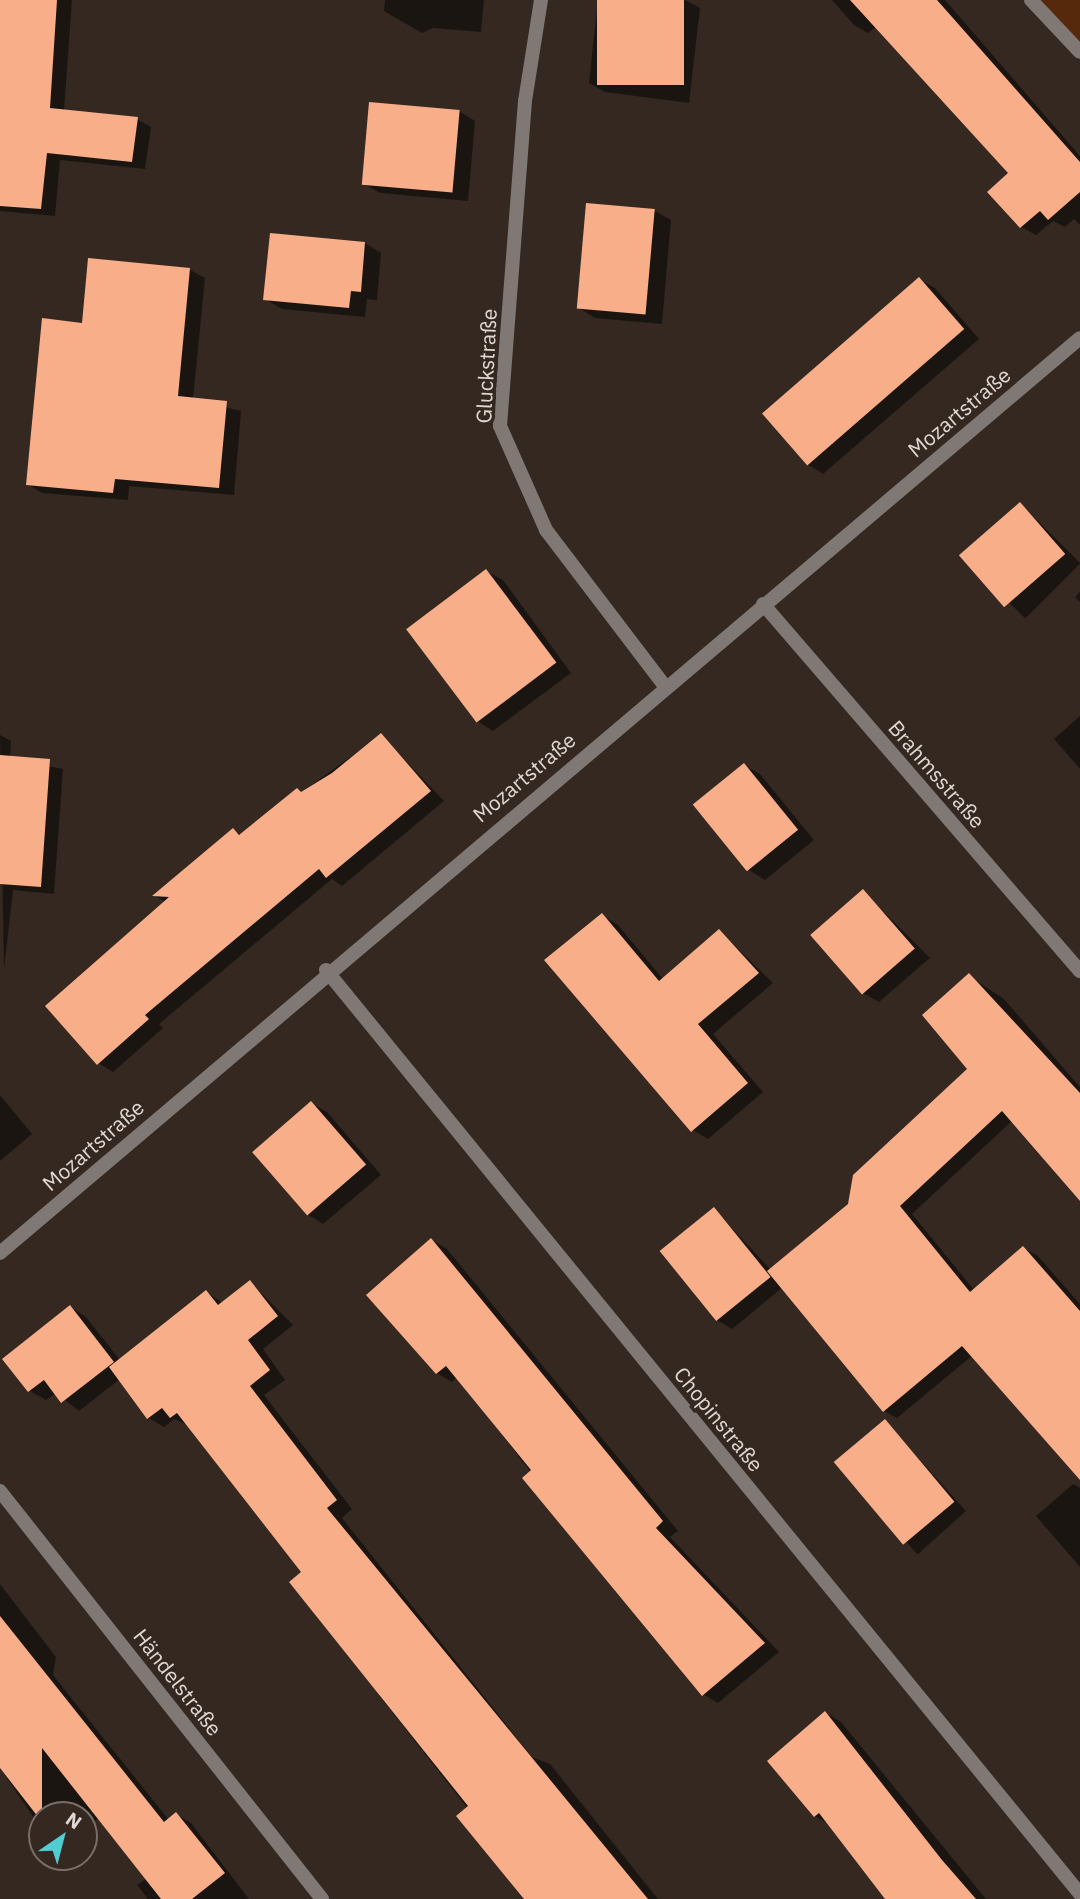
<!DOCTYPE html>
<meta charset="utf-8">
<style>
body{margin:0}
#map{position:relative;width:1080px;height:1899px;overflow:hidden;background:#342821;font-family:"IBM Plex Sans",sans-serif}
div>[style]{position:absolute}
.green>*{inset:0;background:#56280c}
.shadow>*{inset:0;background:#0007;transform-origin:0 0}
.building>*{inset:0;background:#f8ae88;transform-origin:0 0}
.street>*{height:14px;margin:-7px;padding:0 7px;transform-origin:7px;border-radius:7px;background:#7f7874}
span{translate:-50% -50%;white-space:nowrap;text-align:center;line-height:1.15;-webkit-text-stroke:7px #342821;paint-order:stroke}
.street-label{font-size:21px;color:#e1d8d3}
.north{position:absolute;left:28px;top:1801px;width:70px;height:70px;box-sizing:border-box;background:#342821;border:2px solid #796e68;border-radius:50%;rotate:35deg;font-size:19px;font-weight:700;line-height:28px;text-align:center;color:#e1d8d3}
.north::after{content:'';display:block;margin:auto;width:24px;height:32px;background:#51ccd1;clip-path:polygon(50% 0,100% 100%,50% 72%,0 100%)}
</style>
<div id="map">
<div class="green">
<div style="clip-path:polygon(1031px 0,1080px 0,1080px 52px)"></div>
</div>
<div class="shadow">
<div style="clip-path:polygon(0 0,72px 0,64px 111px,137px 119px,151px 127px,145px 169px,60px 160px,55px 216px,0 211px)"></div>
<div style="clip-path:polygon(385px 0,484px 0,481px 32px,433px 28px,422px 33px,384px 11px)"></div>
<div style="clip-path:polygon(598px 0,685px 0,700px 8px,689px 103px,605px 92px,589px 83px)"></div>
<div style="clip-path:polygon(832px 0,945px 0,1080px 156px,1080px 225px,1074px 219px,1065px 227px,1053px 221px,1036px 235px,1021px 227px,1010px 174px,876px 27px,868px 33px,854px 25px)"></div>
<div style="clip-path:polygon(459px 111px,475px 121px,468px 201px,380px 193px,364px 184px)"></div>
<div style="clip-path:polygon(655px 211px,671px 220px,662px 324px,595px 318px,579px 308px)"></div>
<div style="clip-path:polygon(365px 243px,381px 253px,377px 300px,367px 299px,365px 317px,282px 309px,265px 299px)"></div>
<div style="clip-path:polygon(190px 270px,205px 278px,193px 399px,241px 411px,234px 495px,129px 486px,128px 500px,42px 493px,27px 484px,84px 325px)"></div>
<div style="clip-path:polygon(919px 279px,935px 288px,979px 339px,823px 474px,807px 464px)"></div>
<div style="left:1021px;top:504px;width:84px;height:78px;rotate:45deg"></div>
<div style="clip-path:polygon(486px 571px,503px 580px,571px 673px,493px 731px,477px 721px)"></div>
<div style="clip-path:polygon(1080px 592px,1080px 602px,1075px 597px)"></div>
<div style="clip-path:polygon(1080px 716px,1080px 769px,1054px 739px)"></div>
<div style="clip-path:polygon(0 735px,11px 741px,10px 758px,63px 769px,54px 894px,13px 890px,4px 969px)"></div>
<div style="clip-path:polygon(381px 735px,444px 801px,342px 886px,332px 879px,159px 1024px,163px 1028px,113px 1072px,98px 1063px,166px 902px,155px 896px,233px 830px,242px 835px)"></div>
<div style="clip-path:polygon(744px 765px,760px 774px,814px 840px,765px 880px,749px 870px)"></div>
<div style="clip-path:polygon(863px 891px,930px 958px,879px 1002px,863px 993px)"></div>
<div style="clip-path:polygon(603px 916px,618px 925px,663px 979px,720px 931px,773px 983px,713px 1034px,763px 1092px,708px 1139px,693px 1130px)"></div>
<div style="clip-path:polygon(969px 976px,1004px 999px,1080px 1087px,1080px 1195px,1013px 1120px,912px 1214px,975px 1291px,1023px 1248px,1037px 1255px,1080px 1304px,1080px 1389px,973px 1355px,897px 1418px,884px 1411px,783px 1287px,732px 1329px,717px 1320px,714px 1209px,771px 1270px,850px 1205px,970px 1069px)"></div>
<div style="clip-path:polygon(0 1095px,32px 1134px,0 1161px)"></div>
<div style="clip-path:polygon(311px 1103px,327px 1112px,381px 1175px,323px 1224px,307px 1214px)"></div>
<div style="clip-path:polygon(432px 1240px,447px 1249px,678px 1531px,670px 1537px,779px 1652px,718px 1703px,703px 1694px,457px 1377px,452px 1382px,437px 1373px)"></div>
<div style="clip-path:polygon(250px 1282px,293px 1325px,263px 1349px,285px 1380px,264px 1395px,352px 1509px,342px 1518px,532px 1757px,550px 1764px,658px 1899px,539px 1899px,377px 1693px,382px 1689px,304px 1572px,188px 1425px,174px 1419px,164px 1427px,149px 1418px,120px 1379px,79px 1411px,56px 1393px,46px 1400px,30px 1391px,70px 1307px,86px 1317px,120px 1360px,206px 1292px,223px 1303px)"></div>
<div style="left:885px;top:1421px;width:121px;height:65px;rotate:48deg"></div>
<div style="clip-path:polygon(1073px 1484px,1080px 1488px,1080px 1567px,1036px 1516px)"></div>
<div style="clip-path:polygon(0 1584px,56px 1657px,53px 1675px,169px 1820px,176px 1814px,191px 1823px,249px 1899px,148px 1899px,137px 1885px,147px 1878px,99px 1818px,84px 1830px,84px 1815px,42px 1815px,42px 1830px,0 1768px)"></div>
<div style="clip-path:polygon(826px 1713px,841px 1722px,986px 1899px,890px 1899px,830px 1825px,815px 1816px)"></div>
</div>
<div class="building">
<div style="clip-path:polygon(0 0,57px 0,50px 108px,138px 117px,132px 162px,47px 153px,41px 209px,0 206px)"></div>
<div style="left:597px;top:0;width:87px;height:85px"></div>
<div style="clip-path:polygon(850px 0,937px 0,1080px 162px,1080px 192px,1048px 220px,1040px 211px,1020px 228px,987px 192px,1008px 173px)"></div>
<div style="left:369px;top:102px;width:91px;height:83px;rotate:5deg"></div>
<div style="left:586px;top:203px;width:69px;height:106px;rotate:5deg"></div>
<div style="clip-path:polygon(270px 233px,365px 242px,361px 292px,351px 291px,349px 308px,263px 300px)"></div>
<div style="clip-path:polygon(88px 258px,190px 268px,178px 396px,227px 401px,219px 488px,115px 479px,113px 493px,26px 485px,42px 318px,82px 323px)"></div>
<div style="left:919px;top:277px;width:69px;height:208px;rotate:49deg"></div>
<div style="left:1020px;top:502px;width:69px;height:81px;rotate:49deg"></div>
<div style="left:486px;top:569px;width:117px;height:100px;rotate:53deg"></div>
<div style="clip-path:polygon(381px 733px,431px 791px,326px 878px,319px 869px,145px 1015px,149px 1019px,97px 1065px,45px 1006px,169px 897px,152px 896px,233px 828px,239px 835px,297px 788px,301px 792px,332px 773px)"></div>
<div style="clip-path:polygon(0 755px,50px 759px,41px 887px,0 884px)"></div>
<div style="left:744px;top:763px;width:86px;height:66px;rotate:51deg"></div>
<div style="left:863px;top:889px;width:79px;height:70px;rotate:49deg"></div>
<div style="clip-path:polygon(602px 913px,659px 981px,719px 929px,759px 973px,698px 1024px,748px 1083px,691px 1132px,544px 960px)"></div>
<div style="clip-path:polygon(969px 973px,1080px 1093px,1080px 1201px,1002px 1111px,900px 1206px,970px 1292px,1023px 1246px,1080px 1311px,1080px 1480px,962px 1346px,883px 1412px,767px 1271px,848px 1204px,853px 1175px,967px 1069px,922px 1015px)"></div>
<div style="left:311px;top:1101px;width:84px;height:78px;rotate:49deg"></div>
<div style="left:714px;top:1207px;width:90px;height:70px;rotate:51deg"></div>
<div style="clip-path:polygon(431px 1238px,663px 1521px,656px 1528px,765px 1643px,702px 1696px,522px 1478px,531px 1470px,446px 1366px,436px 1374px,366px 1295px)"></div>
<div style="clip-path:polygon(250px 1280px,278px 1316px,248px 1340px,270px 1370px,250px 1386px,337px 1500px,327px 1508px,648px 1899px,524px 1899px,456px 1816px,468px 1806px,289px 1582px,301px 1572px,177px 1413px,170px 1418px,162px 1408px,147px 1419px,109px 1367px,206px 1290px,218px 1305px)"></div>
<div style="clip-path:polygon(70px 1305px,114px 1362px,61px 1403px,44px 1380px,28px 1392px,2px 1359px)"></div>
<div style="left:885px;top:1419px;width:108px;height:67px;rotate:50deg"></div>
<div style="clip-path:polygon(0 1616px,164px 1822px,176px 1812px,225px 1873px,192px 1899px,161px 1899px,42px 1748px,42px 1822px,0 1768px)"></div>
<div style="clip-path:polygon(825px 1711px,942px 1860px,976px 1899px,885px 1899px,819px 1813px,814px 1817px,767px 1761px)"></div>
</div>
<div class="street">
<div style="left:541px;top:0;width:102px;rotate:99deg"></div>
<div style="left:525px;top:101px;width:326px;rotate:94.4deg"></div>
<div style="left:500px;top:426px;width:114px;rotate:66.1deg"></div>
<div style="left:546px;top:530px;width:196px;rotate:52.7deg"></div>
<div style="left:1031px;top:0;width:71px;rotate:46.7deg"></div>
<div style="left:763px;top:604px;width:485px;rotate:49.2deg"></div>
<div style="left:326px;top:970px;width:1193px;rotate:50.78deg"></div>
<div style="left:0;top:1253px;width:1415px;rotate:-40.27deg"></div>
<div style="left:0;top:1491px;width:520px;rotate:51.72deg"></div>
</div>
<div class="street-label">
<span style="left:486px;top:366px;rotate:-87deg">Gluckstraße</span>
<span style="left:959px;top:412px;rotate:-40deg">Mozartstraße</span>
<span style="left:937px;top:774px;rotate:49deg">Brahmsstraße</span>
<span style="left:524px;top:777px;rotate:-40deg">Mozartstraße</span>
<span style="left:93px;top:1145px;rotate:-41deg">Mozartstraße</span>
<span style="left:719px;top:1419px;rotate:51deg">Chopinstraße</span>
<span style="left:178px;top:1682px;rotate:52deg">Händelstraße</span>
</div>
<div class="north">N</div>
</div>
